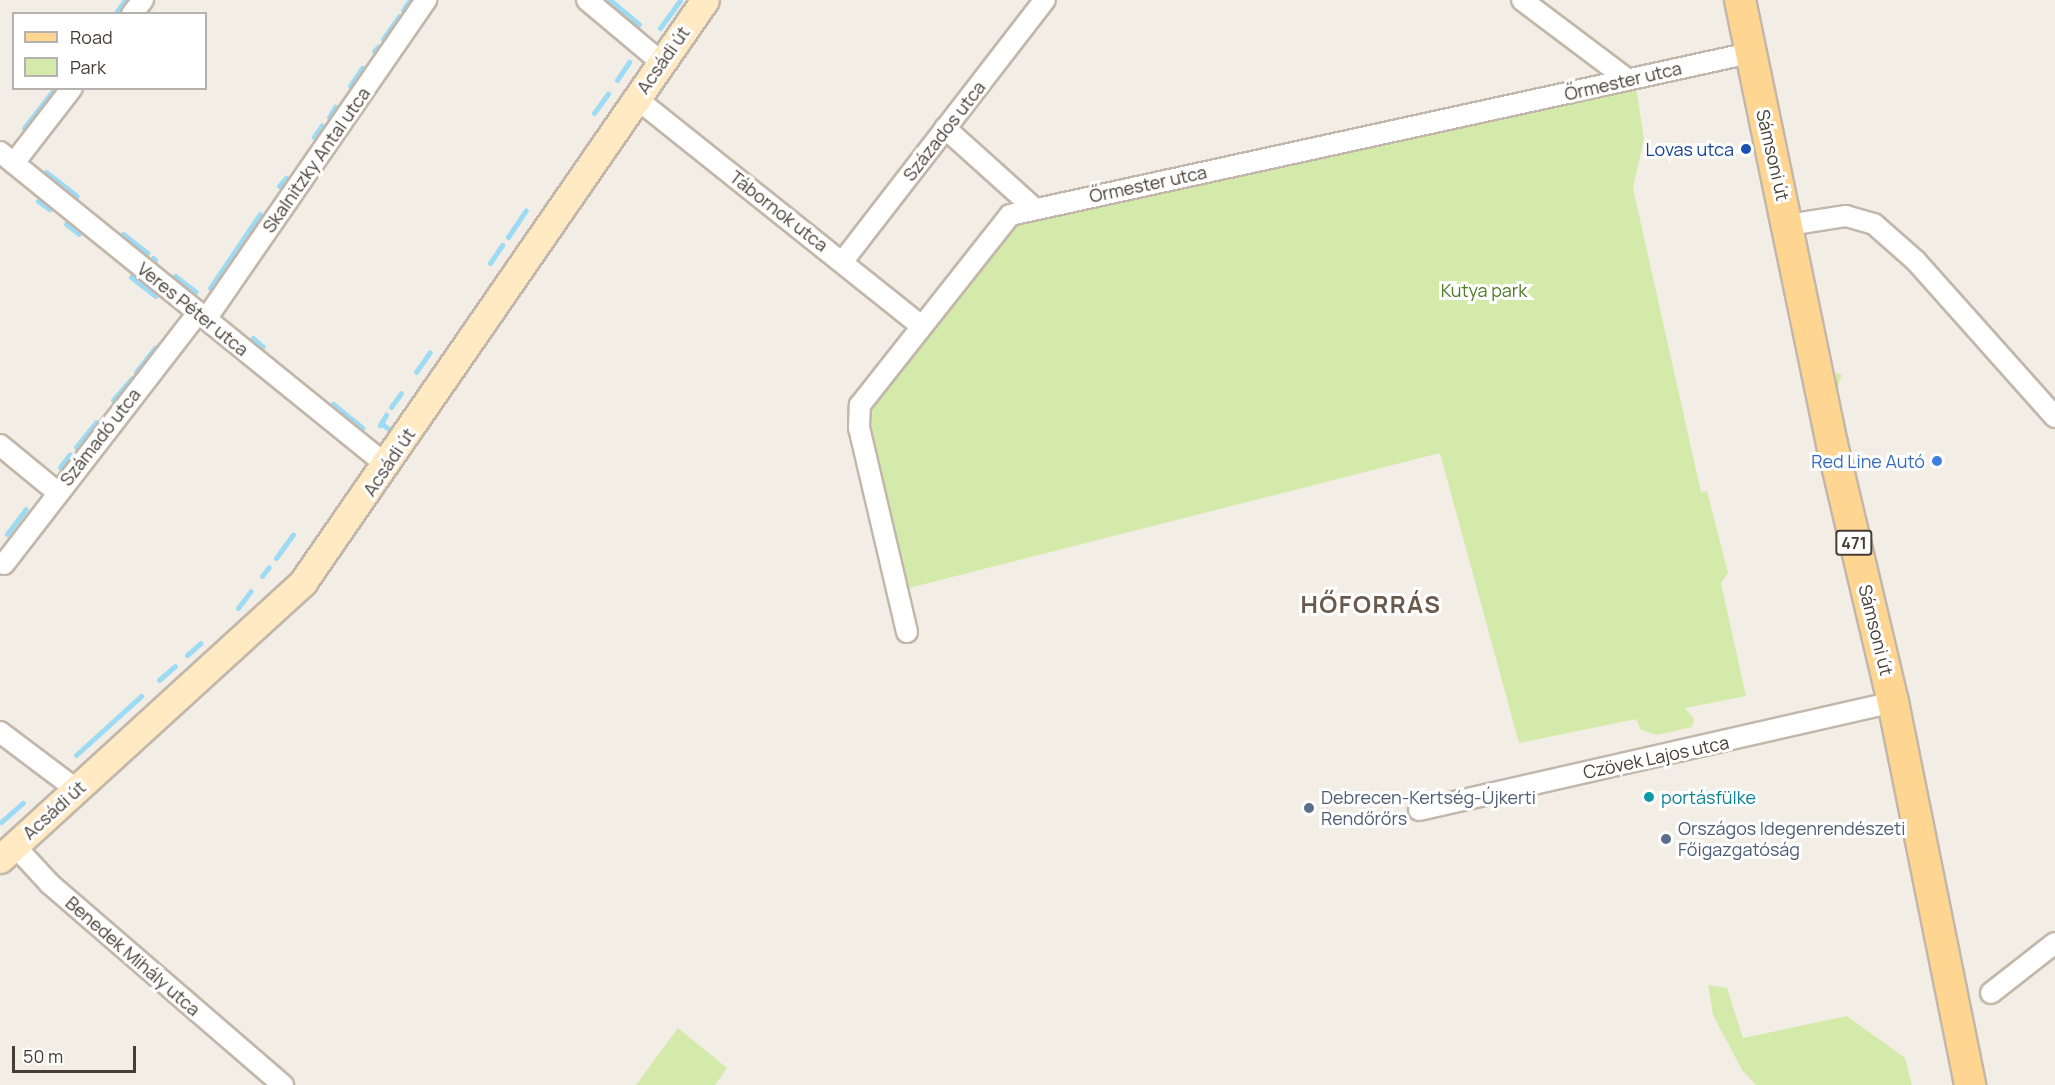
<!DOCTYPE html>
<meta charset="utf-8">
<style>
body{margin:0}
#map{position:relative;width:2055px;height:1085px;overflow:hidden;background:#f3eee5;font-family:Manrope,sans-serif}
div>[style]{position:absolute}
.green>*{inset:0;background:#d4eaab;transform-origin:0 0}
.stream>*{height:5px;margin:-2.5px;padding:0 2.5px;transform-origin:2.5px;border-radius:2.5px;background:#9ddaf4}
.roads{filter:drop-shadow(2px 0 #c2b7aa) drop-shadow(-2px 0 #c2b7aa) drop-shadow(0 2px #c2b7aa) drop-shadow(0 -2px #c2b7aa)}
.street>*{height:20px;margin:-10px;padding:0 10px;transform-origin:10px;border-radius:10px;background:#fff}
.secondary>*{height:27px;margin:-13.5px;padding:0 13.5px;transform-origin:13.5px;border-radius:13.5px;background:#ffeac3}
.primary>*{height:30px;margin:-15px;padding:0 15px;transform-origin:15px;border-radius:15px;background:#ffd592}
.dots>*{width:16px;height:16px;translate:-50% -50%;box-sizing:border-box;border:3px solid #fff;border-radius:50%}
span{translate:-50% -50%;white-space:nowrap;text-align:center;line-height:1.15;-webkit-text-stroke:6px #fff;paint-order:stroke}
.shield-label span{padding:2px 4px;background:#fff;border:2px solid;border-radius:4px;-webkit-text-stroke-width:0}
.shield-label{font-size:16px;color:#463d34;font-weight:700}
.street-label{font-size:18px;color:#463d34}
.transit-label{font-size:18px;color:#164399}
.right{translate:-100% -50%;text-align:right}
.park-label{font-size:18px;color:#4e7b24}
.shop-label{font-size:18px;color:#366cbe}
.culture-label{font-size:18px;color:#0d838f}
.left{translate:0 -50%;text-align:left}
.service-label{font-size:18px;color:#4e5e75}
.district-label{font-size:24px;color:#6a5a4b;font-weight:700;letter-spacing:1.5px}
.legend{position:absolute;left:12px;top:12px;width:195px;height:78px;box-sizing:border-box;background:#fff;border:2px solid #b5b1ae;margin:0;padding:8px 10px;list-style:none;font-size:18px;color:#463d34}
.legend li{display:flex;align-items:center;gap:12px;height:30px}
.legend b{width:30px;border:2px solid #b5b1ae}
.scale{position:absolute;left:12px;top:1046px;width:124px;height:27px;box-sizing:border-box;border:3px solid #463d34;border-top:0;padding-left:8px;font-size:18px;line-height:21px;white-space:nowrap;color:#463d34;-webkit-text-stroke:4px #fff;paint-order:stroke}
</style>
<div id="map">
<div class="green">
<div style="clip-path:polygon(1636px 87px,1644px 139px,1633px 188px,1701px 492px,1707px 491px,1728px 573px,1721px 583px,1746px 696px,1685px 708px,1694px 719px,1692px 727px,1657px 735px,1641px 730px,1636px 719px,1519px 743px,1440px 453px,905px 589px,866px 417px,1000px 233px,1024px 219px)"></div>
<div style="left:1836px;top:373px;width:6px;height:51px;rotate:18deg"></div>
<div style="clip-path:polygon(1708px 985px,1727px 988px,1743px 1038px,1847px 1016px,1905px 1058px,1912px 1085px,1756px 1085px,1742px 1070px,1713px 1015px)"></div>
<div style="clip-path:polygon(678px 1028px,727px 1068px,715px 1085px,636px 1085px)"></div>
</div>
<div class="stream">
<div style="left:610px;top:0;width:38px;rotate:40deg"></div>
<div style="left:403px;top:10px;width:12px;rotate:-55deg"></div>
<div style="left:115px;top:14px;width:17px;rotate:-54deg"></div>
<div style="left:660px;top:28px;width:34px;rotate:-54deg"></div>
<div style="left:383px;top:39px;width:28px;rotate:-55deg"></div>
<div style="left:374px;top:51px;width:6px;rotate:-45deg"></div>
<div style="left:617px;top:80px;width:22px;rotate:-56deg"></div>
<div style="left:350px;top:86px;width:22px;rotate:-56deg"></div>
<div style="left:594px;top:113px;width:24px;rotate:-54deg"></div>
<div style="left:329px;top:117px;width:12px;rotate:-59deg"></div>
<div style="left:24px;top:128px;width:51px;rotate:-52.2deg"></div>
<div style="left:314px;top:137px;width:14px;rotate:-56deg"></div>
<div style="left:46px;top:172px;width:39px;rotate:38deg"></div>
<div style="left:279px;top:186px;width:11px;rotate:-49deg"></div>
<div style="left:38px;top:201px;width:14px;rotate:36deg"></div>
<div style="left:66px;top:224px;width:16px;rotate:38deg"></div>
<div style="left:123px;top:234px;width:31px;rotate:38deg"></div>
<div style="left:508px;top:237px;width:32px;rotate:-56deg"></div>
<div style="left:153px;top:258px;width:3px;rotate:45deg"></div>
<div style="left:490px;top:263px;width:22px;rotate:-56deg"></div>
<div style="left:175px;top:276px;width:26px;rotate:37deg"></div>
<div style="left:131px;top:277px;width:31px;rotate:38deg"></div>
<div style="left:210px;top:288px;width:89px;rotate:-56deg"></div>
<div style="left:253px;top:338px;width:13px;rotate:42deg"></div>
<div style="left:136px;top:372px;width:31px;rotate:-52deg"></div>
<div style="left:416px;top:372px;width:24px;rotate:-55deg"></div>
<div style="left:113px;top:400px;width:29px;rotate:-49deg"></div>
<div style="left:333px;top:404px;width:38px;rotate:39deg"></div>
<div style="left:391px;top:407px;width:17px;rotate:-54deg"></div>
<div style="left:381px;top:423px;width:16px;rotate:38deg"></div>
<div style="left:380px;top:425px;width:12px;rotate:-59deg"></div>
<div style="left:76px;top:447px;width:32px;rotate:-51deg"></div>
<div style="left:60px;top:467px;width:16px;rotate:-52deg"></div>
<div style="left:7px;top:534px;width:31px;rotate:-53deg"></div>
<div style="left:276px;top:558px;width:29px;rotate:-54deg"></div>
<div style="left:262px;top:576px;width:11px;rotate:-52deg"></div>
<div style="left:238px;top:608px;width:21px;rotate:-53deg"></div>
<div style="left:187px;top:655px;width:18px;rotate:-41deg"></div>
<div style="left:159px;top:680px;width:21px;rotate:-41deg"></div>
<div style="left:76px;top:755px;width:88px;rotate:-42.2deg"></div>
<div style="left:1px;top:822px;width:29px;rotate:-41deg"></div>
</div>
<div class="roads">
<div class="street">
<div style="left:587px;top:0;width:98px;rotate:40deg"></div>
<div style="left:1522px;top:0;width:131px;rotate:37deg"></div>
<div style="left:132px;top:14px;width:18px;rotate:-52deg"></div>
<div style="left:637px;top:99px;width:362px;rotate:38.6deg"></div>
<div style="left:945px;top:128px;width:120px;rotate:42deg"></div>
<div style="left:0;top:152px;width:498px;rotate:39deg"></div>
<div style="left:14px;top:163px;width:95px;rotate:-52.3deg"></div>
<div style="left:1788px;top:225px;width:59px;rotate:-8.8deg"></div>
<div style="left:1846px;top:216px;width:29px;rotate:16deg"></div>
<div style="left:1874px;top:224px;width:56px;rotate:41.4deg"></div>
<div style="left:1916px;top:261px;width:209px;rotate:48.3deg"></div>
<div style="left:843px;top:261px;width:330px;rotate:-52.3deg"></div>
<div style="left:206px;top:319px;width:388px;rotate:-55.4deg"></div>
<div style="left:0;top:445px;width:74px;rotate:39.5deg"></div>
<div style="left:4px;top:564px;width:317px;rotate:-52.3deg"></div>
<div style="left:907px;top:632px;width:210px;rotate:-103.2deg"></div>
<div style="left:859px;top:428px;width:23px;rotate:-88deg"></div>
<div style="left:860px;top:405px;width:242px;rotate:-51.7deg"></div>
<div style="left:1010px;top:215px;width:758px;rotate:-12.35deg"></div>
<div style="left:0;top:732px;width:96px;rotate:37deg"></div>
<div style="left:1419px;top:810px;width:486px;rotate:-12.8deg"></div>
<div style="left:15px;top:846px;width:52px;rotate:47.4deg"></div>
<div style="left:50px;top:884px;width:308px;rotate:40.8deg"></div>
<div style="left:1991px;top:993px;width:81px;rotate:-38deg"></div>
</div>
<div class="secondary">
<div style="left:0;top:859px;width:411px;rotate:-42.4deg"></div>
<div style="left:303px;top:582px;width:707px;rotate:-55.37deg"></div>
</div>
<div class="primary">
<div style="left:1740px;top:0;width:453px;rotate:78.3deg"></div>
<div style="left:1832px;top:444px;width:265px;rotate:76.7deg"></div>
<div style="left:1893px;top:702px;width:391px;rotate:78.6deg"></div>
</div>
</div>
<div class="dots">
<div style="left:1746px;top:149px;background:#1a4fb4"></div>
<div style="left:1937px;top:461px;background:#3f7fe0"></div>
<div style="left:1649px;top:797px;background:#0f9aa8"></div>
<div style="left:1309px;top:808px;background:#5c6f8a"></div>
<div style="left:1666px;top:839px;background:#5c6f8a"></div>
</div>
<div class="shield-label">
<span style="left:1854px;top:543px">471</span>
</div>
<div class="street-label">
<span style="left:663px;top:60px;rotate:-55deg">Acsádi út</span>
<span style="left:1623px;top:81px;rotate:-13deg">Őrmester utca</span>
<span style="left:944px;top:131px;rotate:-52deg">Százados utca</span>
<span style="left:1773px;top:155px;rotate:77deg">Sámsoni út</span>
<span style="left:316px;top:160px;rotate:-55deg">Skalnitzky Antal utca</span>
<span style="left:1148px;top:184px;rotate:-12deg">Őrmester utca</span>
<span style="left:779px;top:211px;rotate:38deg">Tábornok utca</span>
<span style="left:193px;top:309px;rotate:39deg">Veres Péter utca</span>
<span style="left:100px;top:437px;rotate:-52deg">Számadó utca</span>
<span style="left:389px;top:462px;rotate:-56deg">Acsádi út</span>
<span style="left:1876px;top:630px;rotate:76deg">Sámsoni út</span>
<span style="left:1656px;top:757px;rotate:-12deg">Czövek Lajos utca</span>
<span style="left:54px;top:810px;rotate:-42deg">Acsádi út</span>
<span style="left:133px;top:956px;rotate:41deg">Benedek Mihály utca</span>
</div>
<div class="transit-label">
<span class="right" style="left:1734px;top:149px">Lovas utca</span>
</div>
<div class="park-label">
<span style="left:1484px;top:290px">Kutya park</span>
</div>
<div class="shop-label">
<span class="right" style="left:1925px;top:461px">Red Line Autó</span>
</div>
<div class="culture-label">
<span class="left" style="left:1661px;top:797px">portásfülke</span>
</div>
<div class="service-label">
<span class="left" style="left:1321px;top:808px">Debrecen-Kertség-Újkerti<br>Rendőrőrs</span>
<span class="left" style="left:1678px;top:839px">Országos Idegenrendészeti<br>Főigazgatóság</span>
</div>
<div class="district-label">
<span style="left:1371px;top:604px">HŐFORRÁS</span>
</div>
<ul class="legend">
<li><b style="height:8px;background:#ffd592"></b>Road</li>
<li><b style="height:16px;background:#d4eaab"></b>Park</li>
</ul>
<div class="scale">50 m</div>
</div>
